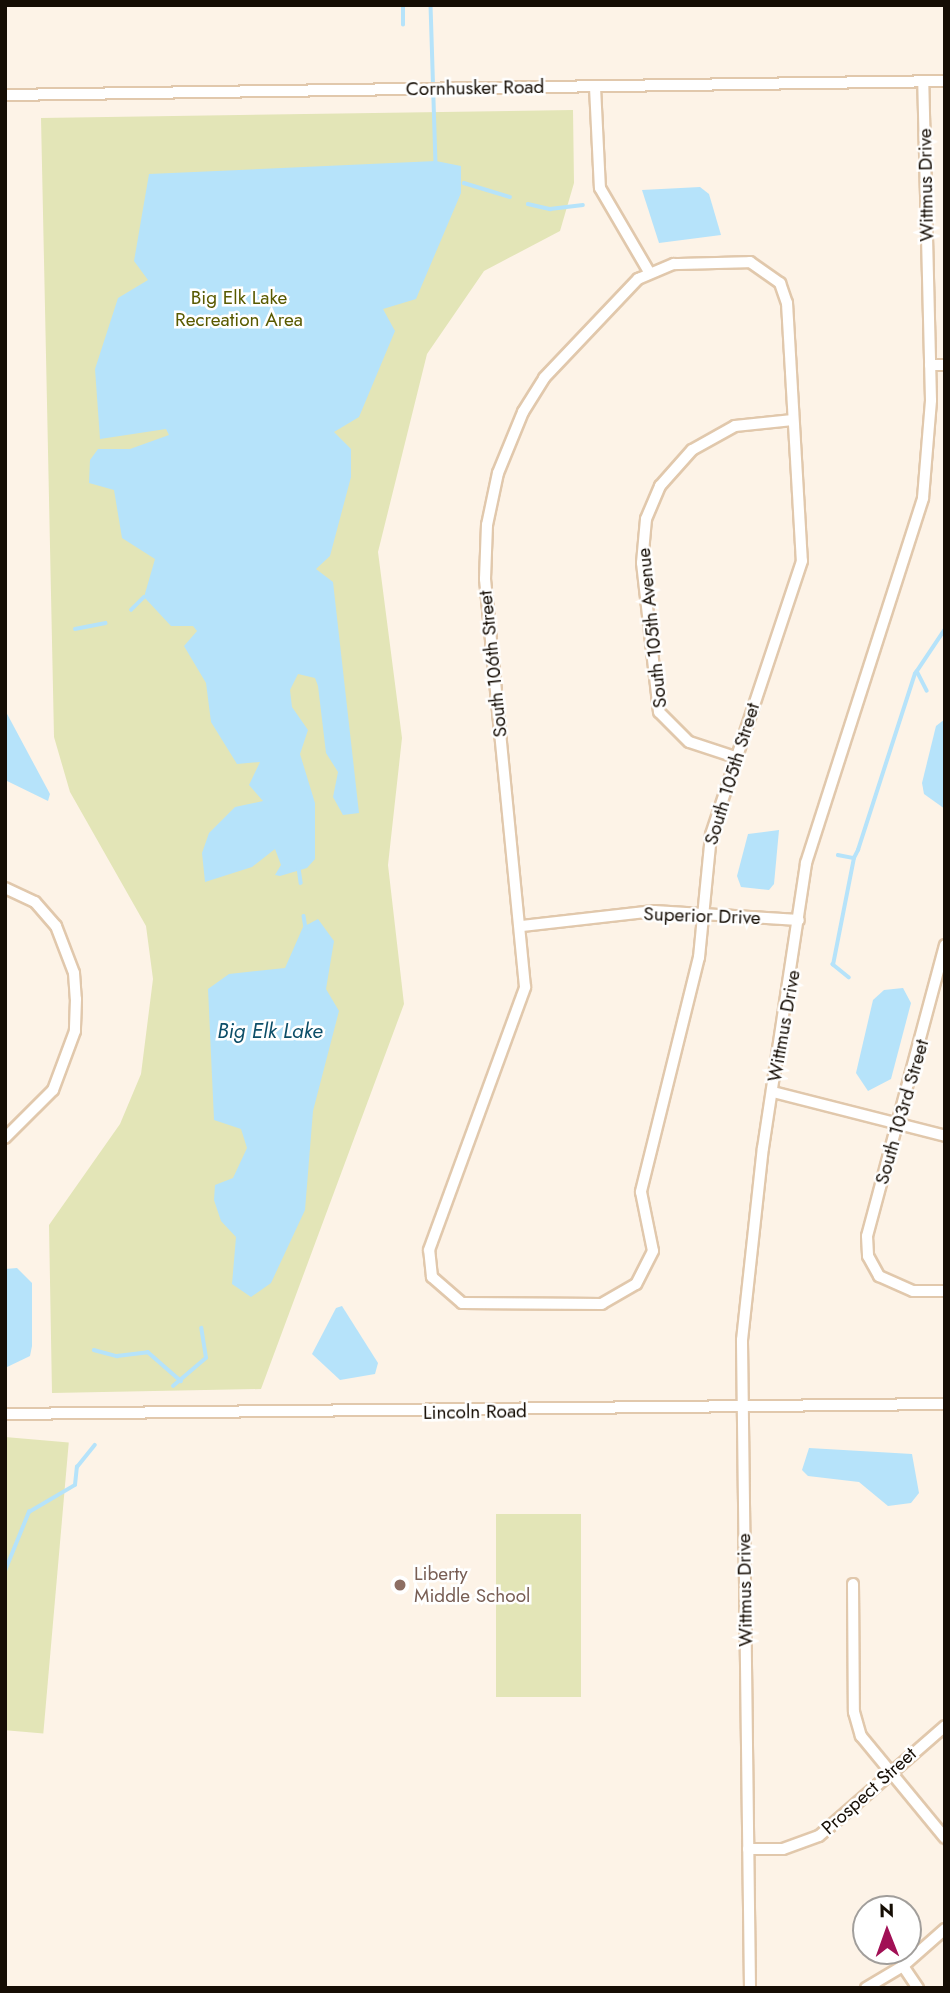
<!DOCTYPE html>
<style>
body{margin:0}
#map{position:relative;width:950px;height:1993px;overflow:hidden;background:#fdf3e7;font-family:Jost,sans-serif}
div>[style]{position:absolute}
.green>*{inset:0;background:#e3e5b7;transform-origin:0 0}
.water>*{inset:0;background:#b6e3fa}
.stream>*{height:3.5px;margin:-1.75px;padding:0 1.75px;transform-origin:1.75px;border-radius:1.75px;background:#b6e3fa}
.roads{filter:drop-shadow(2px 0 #e1c8ac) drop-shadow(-2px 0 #e1c8ac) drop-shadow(0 2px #e1c8ac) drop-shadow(0 -2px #e1c8ac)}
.minor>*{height:10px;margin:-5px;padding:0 5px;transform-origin:5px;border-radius:5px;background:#fff}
.dots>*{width:19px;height:19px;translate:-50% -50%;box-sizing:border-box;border:4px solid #fff;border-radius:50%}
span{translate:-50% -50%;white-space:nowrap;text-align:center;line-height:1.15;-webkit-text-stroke:5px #fff;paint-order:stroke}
.street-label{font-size:19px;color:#150d04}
.park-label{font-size:19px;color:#595a00}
.education-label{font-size:19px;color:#785e54}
.left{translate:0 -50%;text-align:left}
.water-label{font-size:21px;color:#0c4e68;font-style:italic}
.frame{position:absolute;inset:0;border:7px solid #150d04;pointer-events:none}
.north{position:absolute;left:852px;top:1895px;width:70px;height:70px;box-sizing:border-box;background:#fff;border:2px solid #a19e9b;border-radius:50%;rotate:359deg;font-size:19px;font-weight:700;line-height:28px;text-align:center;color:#150d04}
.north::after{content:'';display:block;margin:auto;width:24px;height:32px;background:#a11055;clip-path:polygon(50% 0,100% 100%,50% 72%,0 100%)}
</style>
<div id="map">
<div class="green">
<div style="clip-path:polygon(573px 110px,574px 183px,560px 231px,484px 271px,427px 354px,378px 552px,402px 738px,388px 865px,404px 1004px,261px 1389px,52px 1393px,49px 1225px,120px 1124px,141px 1074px,153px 979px,146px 926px,70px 792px,54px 737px,41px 118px)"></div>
<div style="left:5px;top:1437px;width:64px;height:292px;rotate:5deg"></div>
<div style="left:496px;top:1514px;width:85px;height:183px"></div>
</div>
<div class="water">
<div style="clip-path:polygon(436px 161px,461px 166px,461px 193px,416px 299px,383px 309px,395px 331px,359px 417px,334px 432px,351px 449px,351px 477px,330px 556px,316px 569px,333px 582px,359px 813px,343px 815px,333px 797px,338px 772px,326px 753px,318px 686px,315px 678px,298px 674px,290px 690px,292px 707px,308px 730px,300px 754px,315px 803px,315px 859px,307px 868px,280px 876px,275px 875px,281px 865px,275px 849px,252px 867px,205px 882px,202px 853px,209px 833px,235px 807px,263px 801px,249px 785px,260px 762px,237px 764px,211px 722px,206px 683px,184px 646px,197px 631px,193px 626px,171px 626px,144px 597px,155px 559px,122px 538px,114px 490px,89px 483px,90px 460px,98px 449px,130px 449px,169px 435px,166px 429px,100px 439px,95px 369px,118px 298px,148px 280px,134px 261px,149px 174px)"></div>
<div style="clip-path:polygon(700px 187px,709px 194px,721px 235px,659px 243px,642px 190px)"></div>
<div style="clip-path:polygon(5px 710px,50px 794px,48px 801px,5px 780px)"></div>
<div style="clip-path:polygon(945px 719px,945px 809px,924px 794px,922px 783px,936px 726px)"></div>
<div style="clip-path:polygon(779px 830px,774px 884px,769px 890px,741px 887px,737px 876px,748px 834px)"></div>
<div style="clip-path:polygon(318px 919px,334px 941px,326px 989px,339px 1011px,313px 1111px,305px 1210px,271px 1283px,251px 1297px,232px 1284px,236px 1237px,221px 1221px,214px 1200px,215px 1185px,233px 1178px,247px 1148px,241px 1129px,214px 1120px,208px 989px,229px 974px,285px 968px,303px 927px)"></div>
<div style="clip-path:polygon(903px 988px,911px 1003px,891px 1079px,868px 1091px,856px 1073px,873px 1000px,884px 990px)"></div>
<div style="clip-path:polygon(17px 1268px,32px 1283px,32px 1346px,30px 1356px,5px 1368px,5px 1269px)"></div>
<div style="clip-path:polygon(342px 1306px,378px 1363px,375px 1374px,340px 1380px,312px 1354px,336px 1308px)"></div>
<div style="clip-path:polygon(809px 1448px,912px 1454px,919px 1493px,911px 1503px,888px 1506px,859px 1482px,808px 1476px,802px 1470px)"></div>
</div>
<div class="stream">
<div style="left:431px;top:5px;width:156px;rotate:88.2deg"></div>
<div style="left:403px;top:25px;width:20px;rotate:-90deg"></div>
<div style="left:464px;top:183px;width:48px;rotate:16.9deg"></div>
<div style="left:528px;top:204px;width:23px;rotate:13deg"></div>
<div style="left:550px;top:209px;width:33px;rotate:-7deg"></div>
<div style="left:131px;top:610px;width:18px;rotate:-45deg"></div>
<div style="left:75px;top:629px;width:31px;rotate:-11deg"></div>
<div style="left:917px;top:671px;width:22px;rotate:63deg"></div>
<div style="left:838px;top:855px;width:16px;rotate:11deg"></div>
<div style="left:854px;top:858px;width:9px;rotate:-63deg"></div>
<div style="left:858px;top:850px;width:185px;rotate:-72.1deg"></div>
<div style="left:915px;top:674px;width:54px;rotate:-56.3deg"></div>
<div style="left:299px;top:868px;width:15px;rotate:82deg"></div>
<div style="left:304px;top:916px;width:13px;rotate:81deg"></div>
<div style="left:849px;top:978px;width:21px;rotate:-141deg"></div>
<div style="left:833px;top:965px;width:109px;rotate:-78.9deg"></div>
<div style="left:94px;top:1350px;width:24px;rotate:15deg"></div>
<div style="left:117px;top:1356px;width:31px;rotate:-7deg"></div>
<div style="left:148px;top:1352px;width:44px;rotate:41.3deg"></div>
<div style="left:173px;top:1386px;width:43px;rotate:-40.3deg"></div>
<div style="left:206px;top:1358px;width:30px;rotate:-99deg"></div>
<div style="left:5px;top:1571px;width:64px;rotate:-67.9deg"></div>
<div style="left:29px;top:1512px;width:53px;rotate:-30.4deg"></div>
<div style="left:75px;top:1485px;width:18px;rotate:-84deg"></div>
<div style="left:77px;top:1467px;width:28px;rotate:-51deg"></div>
</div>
<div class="roads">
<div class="minor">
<div style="left:595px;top:87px;width:101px;rotate:87.2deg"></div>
<div style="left:600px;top:188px;width:97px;rotate:59.7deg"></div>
<div style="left:5px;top:95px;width:940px;rotate:-0.85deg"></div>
<div style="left:750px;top:262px;width:37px;rotate:35deg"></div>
<div style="left:780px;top:283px;width:21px;rotate:71deg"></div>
<div style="left:787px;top:303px;width:258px;rotate:86.7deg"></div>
<div style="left:802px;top:561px;width:289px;rotate:108.4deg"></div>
<div style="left:711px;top:835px;width:123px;rotate:95.6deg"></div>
<div style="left:699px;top:957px;width:242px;rotate:103.9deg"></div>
<div style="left:641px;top:1192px;width:60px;rotate:78.5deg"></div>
<div style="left:653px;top:1251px;width:37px;rotate:117deg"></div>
<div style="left:636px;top:1284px;width:39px;rotate:150deg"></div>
<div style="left:602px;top:1304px;width:140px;rotate:-179.6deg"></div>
<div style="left:462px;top:1303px;width:40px;rotate:-139deg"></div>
<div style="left:432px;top:1277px;width:27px;rotate:-96deg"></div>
<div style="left:429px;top:1250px;width:280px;rotate:-69.9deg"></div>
<div style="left:525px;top:987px;width:410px;rotate:-95.6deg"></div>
<div style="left:485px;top:579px;width:54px;rotate:-87.9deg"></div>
<div style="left:487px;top:525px;width:53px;rotate:-78.1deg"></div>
<div style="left:498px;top:473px;width:66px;rotate:-67.7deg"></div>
<div style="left:523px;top:412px;width:40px;rotate:-58deg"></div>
<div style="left:544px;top:378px;width:137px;rotate:-46.5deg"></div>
<div style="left:638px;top:279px;width:39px;rotate:-23deg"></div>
<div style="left:674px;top:264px;width:76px;rotate:-1.5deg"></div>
<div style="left:930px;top:365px;width:15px"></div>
<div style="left:735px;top:757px;width:48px;rotate:-161.9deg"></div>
<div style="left:689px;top:742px;width:42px;rotate:-135deg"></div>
<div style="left:659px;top:712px;width:150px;rotate:-96.5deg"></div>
<div style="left:642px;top:563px;width:44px;rotate:-84.8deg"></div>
<div style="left:646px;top:519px;width:36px;rotate:-67deg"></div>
<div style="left:660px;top:486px;width:48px;rotate:-48.4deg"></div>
<div style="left:692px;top:450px;width:49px;rotate:-29.2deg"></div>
<div style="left:735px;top:426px;width:58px;rotate:-5.9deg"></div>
<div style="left:5px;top:888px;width:33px;rotate:25deg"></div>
<div style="left:35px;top:902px;width:32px;rotate:49deg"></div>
<div style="left:56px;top:926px;width:50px;rotate:69deg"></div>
<div style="left:74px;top:973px;width:26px;rotate:86deg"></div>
<div style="left:76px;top:999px;width:32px;rotate:92deg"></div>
<div style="left:75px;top:1031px;width:63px;rotate:110.4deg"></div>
<div style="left:53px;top:1090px;width:68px;rotate:135deg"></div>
<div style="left:522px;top:926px;width:133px;rotate:-6.5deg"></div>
<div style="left:654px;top:911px;width:145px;rotate:3.6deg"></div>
<div style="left:945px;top:945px;width:301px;rotate:105deg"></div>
<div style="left:867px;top:1236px;width:20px;rotate:87deg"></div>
<div style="left:868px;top:1256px;width:23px;rotate:61deg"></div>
<div style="left:879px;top:1276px;width:37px;rotate:24deg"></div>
<div style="left:913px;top:1291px;width:32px"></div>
<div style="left:773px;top:1092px;width:178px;rotate:14.3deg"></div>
<div style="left:5px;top:1414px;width:940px;rotate:-0.61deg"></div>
<div style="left:853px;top:1584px;width:128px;rotate:89.6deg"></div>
<div style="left:854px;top:1712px;width:25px;rotate:74deg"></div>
<div style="left:861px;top:1736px;width:132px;rotate:50.5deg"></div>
<div style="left:748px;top:1849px;width:35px"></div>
<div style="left:783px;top:1849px;width:38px;rotate:-20deg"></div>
<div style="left:819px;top:1836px;width:167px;rotate:-41.1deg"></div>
<div style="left:903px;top:1966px;width:27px;rotate:56deg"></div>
<div style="left:750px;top:1988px;width:648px;rotate:-90.71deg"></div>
<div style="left:742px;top:1340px;width:193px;rotate:-83.8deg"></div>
<div style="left:763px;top:1148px;width:288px;rotate:-81.4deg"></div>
<div style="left:806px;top:863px;width:383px;rotate:-72.2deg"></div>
<div style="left:923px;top:498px;width:98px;rotate:-85.3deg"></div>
<div style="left:931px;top:400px;width:319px;rotate:-91.4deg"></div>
<div style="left:866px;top:1988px;width:43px;rotate:-30.7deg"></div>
<div style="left:903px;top:1966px;width:56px;rotate:-41.4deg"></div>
</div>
</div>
<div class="dots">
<div style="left:400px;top:1585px;background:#8d6e63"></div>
</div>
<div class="street-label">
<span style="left:475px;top:88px;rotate:-1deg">Cornhusker Road</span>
<span style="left:926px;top:185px;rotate:-91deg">Wittmus Drive</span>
<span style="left:652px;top:628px;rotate:-96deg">South 105th Avenue</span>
<span style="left:493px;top:664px;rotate:-96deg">South 106th Street</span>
<span style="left:732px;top:774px;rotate:-73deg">South 105th Street</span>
<span style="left:702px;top:916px;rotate:2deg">Superior Drive</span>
<span style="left:784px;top:1026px;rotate:-80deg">Wittmus Drive</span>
<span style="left:902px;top:1112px;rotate:-74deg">South 103rd Street</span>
<span style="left:475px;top:1412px;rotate:-1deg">Lincoln Road</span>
<span style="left:745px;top:1590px;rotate:-91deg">Wittmus Drive</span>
<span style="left:869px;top:1791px;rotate:-42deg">Prospect Street</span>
</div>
<div class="park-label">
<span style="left:239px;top:309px">Big Elk Lake<br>Recreation Area</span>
</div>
<div class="education-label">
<span class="left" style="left:414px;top:1585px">Liberty<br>Middle School</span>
</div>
<div class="water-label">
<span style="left:270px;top:1031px">Big Elk Lake</span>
</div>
<div class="frame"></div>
<div class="north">N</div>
</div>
